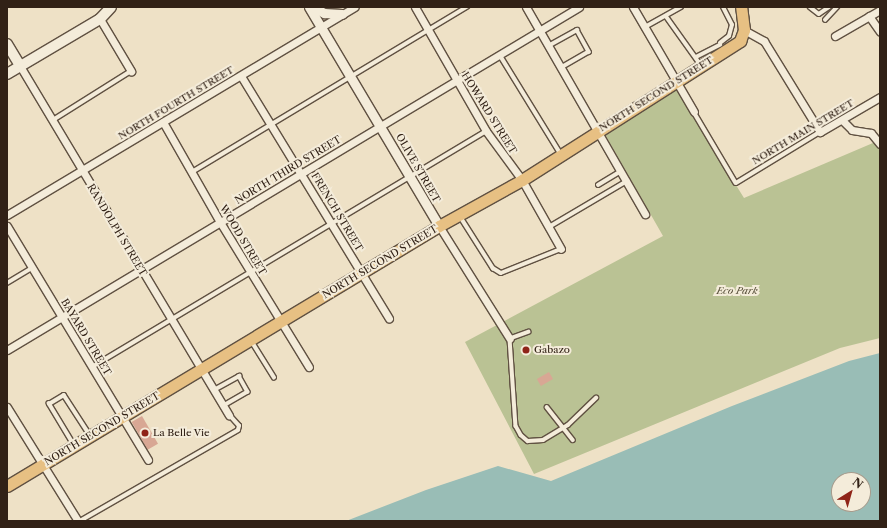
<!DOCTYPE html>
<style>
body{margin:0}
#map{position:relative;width:887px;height:528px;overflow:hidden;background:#eee1c6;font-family:"Libre Caslon Text",serif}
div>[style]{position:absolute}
.green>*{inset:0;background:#bac294}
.water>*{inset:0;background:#99bdb6}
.building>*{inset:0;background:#d8a794;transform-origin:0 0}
.roads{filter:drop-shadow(1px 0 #605142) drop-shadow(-1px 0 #605142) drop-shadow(0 1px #605142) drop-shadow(0 -1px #605142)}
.service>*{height:3.5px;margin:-1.75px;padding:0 1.75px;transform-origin:1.75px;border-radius:1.75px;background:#f4ecda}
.minor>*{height:7px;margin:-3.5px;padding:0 3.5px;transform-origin:3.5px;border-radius:3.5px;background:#f4ecda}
.tertiary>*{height:9px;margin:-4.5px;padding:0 4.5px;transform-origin:4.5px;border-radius:4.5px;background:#f4ecda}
.secondary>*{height:10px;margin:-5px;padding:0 5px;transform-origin:5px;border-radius:5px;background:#f4ecda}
.primary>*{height:11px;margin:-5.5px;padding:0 5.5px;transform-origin:5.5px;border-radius:5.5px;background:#e7c083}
.dots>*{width:11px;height:11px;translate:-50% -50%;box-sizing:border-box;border:2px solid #f4ecda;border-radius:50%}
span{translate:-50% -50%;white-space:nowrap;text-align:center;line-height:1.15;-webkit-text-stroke:4px #f4ecda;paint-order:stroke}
.street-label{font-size:10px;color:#312116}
.park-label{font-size:10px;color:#5a513c;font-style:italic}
.poi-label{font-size:10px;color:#312116}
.left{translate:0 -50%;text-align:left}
.frame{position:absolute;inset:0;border:8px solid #312116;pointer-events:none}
.north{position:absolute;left:831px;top:472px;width:40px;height:40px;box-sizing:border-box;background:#f4ecda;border:1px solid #a69b8c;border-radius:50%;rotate:37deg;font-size:11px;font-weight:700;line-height:16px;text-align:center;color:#312116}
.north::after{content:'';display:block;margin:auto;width:14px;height:18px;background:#8f2418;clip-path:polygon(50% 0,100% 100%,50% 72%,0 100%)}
</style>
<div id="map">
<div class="green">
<div style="clip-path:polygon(675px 87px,744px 198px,880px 140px,880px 338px,840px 348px,534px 474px,465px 342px,663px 236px,603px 131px)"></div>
</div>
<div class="water">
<div style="clip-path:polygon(evenodd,880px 353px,880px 521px,346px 521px,426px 490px,498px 466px,551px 481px,732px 406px,849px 361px,880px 353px,839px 480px,863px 480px,863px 504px,839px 504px,839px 480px)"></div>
</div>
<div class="building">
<div style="left:549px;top:372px;width:8px;height:14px;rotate:60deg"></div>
<div style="left:142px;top:416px;width:32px;height:12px;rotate:60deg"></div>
</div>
<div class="roads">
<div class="service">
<div style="left:810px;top:7px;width:11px;rotate:38deg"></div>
<div style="left:819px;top:14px;width:12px;rotate:-35deg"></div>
<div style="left:666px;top:16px;width:60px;rotate:54.5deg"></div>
<div style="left:825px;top:20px;width:18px;rotate:-47deg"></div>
<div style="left:645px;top:27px;width:41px;rotate:-29.1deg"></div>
<div style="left:720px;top:43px;width:11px;rotate:-38deg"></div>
<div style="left:729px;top:36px;width:11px;rotate:-75deg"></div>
<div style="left:732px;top:25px;width:20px;rotate:-117deg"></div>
<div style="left:550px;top:45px;width:31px;rotate:-29deg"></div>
<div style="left:577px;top:30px;width:25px;rotate:61deg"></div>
<div style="left:589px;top:52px;width:30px;rotate:150deg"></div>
<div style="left:500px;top:55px;width:116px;rotate:58.4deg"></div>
<div style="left:696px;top:57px;width:27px;rotate:-27deg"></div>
<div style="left:694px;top:112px;width:82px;rotate:59.4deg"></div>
<div style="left:736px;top:183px;width:98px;rotate:-31.3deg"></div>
<div style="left:53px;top:120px;width:92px;rotate:-32.1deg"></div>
<div style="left:192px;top:172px;width:321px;rotate:-31deg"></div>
<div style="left:598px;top:185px;width:27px;rotate:-31deg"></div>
<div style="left:460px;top:216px;width:62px;rotate:57.6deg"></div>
<div style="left:493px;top:268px;width:9px;rotate:32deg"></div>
<div style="left:501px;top:273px;width:65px;rotate:-21.8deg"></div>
<div style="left:549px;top:227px;width:91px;rotate:-30.5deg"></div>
<div style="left:7px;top:283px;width:29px;rotate:-31deg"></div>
<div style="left:529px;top:332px;width:20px;rotate:160deg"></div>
<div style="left:510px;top:339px;width:87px;rotate:86.1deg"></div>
<div style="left:516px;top:426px;width:10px;rotate:61deg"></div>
<div style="left:521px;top:435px;width:9px;rotate:41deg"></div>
<div style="left:528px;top:441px;width:15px;rotate:-4deg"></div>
<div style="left:543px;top:440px;width:29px;rotate:-31deg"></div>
<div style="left:568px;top:425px;width:39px;rotate:-44deg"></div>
<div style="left:251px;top:340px;width:44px;rotate:58.1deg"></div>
<div style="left:92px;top:367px;width:459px;rotate:-30.9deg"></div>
<div style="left:214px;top:390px;width:29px;rotate:-29deg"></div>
<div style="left:239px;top:376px;width:18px;rotate:61deg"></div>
<div style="left:248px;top:392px;width:28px;rotate:150deg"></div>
<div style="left:547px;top:407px;width:42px;rotate:51.8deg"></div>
<div style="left:73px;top:444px;width:47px;rotate:-121deg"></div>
<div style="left:49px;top:404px;width:17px;rotate:-31deg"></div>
<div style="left:64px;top:395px;width:48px;rotate:57deg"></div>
<div style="left:80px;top:521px;width:182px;rotate:-29.9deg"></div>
<div style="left:238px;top:430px;width:4px;rotate:-76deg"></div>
<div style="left:239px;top:426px;width:15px;rotate:-132deg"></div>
</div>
<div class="minor">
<div style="left:415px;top:7px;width:143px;rotate:60.2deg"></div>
<div style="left:486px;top:131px;width:61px;rotate:53.7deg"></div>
<div style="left:522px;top:180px;width:79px;rotate:60.5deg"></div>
<div style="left:526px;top:7px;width:239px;rotate:60.1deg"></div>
<div style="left:633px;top:7px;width:121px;rotate:59.8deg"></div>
<div style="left:869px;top:16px;width:19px;rotate:55deg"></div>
<div style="left:100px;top:19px;width:61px;rotate:59.2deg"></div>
<div style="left:744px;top:30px;width:23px;rotate:29deg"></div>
<div style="left:764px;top:41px;width:107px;rotate:58.4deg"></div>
<div style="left:820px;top:132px;width:69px;rotate:-30.3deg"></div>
<div style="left:835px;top:36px;width:52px;rotate:-30deg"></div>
<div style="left:20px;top:66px;width:407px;rotate:59.1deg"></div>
<div style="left:241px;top:76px;width:284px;rotate:58.6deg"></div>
<div style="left:842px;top:120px;width:14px;rotate:45deg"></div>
<div style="left:852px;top:130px;width:19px;rotate:9deg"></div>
<div style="left:871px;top:133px;width:14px;rotate:51deg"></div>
<div style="left:163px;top:122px;width:115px;rotate:60.3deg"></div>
<div style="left:220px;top:222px;width:170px;rotate:58.5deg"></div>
<div style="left:7px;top:215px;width:405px;rotate:-30.9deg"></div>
<div style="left:7px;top:226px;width:273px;rotate:58.9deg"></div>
<div style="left:439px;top:226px;width:133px;rotate:57.9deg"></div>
<div style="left:7px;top:350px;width:667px;rotate:-30.95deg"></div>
<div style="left:7px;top:407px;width:134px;rotate:58.1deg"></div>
</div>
<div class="tertiary">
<div style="left:309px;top:7px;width:255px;rotate:59.3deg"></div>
<div style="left:313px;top:7px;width:13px;rotate:29deg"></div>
<div style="left:324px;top:13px;width:18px;rotate:3deg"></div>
</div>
<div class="secondary">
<div style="left:7px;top:44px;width:26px;rotate:59deg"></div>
<div style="left:7px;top:74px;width:108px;rotate:-30.6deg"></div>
<div style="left:100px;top:19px;width:16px;rotate:-47deg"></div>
</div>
<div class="primary">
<div style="left:7px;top:486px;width:504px;rotate:-31.04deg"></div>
<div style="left:439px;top:226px;width:95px;rotate:-29deg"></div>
<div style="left:522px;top:180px;width:259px;rotate:-32.5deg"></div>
<div style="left:740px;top:41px;width:12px;rotate:-70deg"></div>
<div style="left:744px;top:30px;width:23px;rotate:-97deg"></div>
</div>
</div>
<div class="dots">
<div style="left:526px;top:350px;background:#8f2418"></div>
<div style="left:145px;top:433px;background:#8f2418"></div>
</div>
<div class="street-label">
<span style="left:656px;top:94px;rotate:-32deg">NORTH SECOND STREET</span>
<span style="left:176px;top:103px;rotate:-31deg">NORTH FOURTH STREET</span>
<span style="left:489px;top:113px;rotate:58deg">HOWARD STREET</span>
<span style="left:803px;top:132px;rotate:-31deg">NORTH MAIN STREET</span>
<span style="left:418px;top:168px;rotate:60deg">OLIVE STREET</span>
<span style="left:288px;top:170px;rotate:-31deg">NORTH THIRD STREET</span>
<span style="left:337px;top:212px;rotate:59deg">FRENCH STREET</span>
<span style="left:117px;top:230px;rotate:59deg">RANDOLPH STREET</span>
<span style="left:243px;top:240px;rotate:59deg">WOOD STREET</span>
<span style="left:380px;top:262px;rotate:-31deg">NORTH SECOND STREET</span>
<span style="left:86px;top:337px;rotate:59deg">BAYARD STREET</span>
<span style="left:102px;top:429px;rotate:-31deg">NORTH SECOND STREET</span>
</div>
<div class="park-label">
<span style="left:737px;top:291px">Eco Park</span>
</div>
<div class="poi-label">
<span class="left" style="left:534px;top:350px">Gabazo</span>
<span class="left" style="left:153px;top:433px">La Belle Vie</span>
</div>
<div class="frame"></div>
<div class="north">N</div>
</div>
